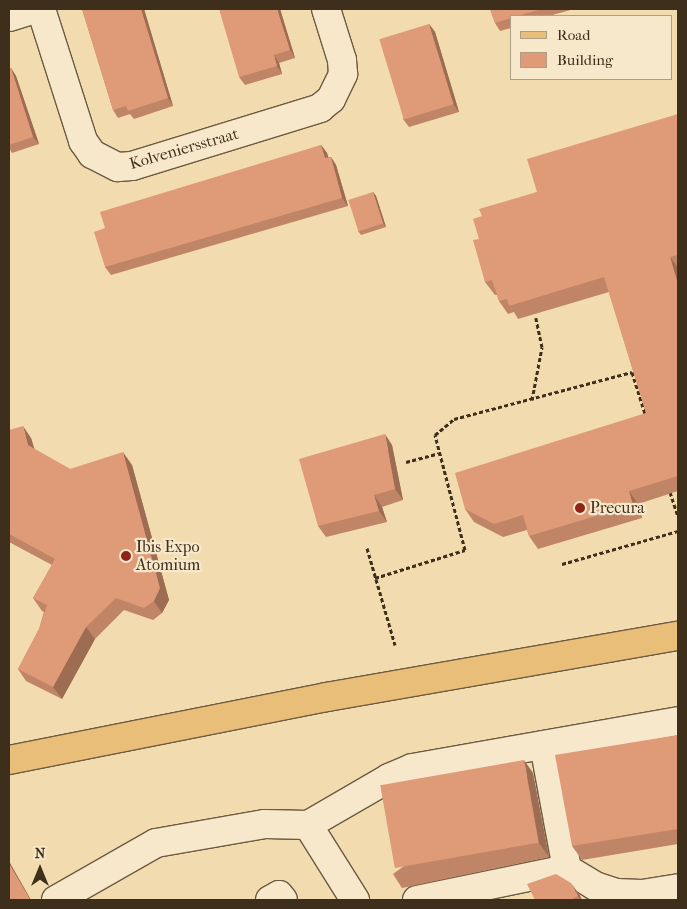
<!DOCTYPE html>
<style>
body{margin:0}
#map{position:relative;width:687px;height:909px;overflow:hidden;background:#f2dcaf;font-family:"IM FELL French Canon",serif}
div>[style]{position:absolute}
.path>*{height:3px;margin-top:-1.5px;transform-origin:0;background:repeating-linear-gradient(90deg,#3e2e1c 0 4px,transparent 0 6.5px)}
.roads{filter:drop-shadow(1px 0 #6b5a41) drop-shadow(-1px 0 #6b5a41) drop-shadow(0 1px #6b5a41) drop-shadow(0 -1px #6b5a41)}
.minor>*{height:28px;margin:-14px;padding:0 14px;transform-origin:14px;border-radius:14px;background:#f7e8cb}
.major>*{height:28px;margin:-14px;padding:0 14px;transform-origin:14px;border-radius:14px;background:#e9be78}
.wall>*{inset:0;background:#c08466}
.shaded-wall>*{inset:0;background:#9c6c53}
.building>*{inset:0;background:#df9a77;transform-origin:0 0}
.dots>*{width:14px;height:14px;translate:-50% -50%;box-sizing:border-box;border:2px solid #f7e8cb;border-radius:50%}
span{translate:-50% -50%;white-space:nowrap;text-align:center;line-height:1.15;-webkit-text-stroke:4.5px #f7e8cb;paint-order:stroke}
.street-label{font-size:16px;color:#3e2e1c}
.poi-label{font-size:16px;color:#3e2e1c}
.left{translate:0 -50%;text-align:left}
.frame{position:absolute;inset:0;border:10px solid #3e2e1c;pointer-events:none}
.legend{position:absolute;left:510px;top:15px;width:162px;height:65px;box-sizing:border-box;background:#f7e8cb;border:1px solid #ad9e85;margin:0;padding:6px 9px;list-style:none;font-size:15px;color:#3e2e1c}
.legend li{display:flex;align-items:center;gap:10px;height:25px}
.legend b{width:25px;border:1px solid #ad9e85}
.north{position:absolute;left:15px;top:844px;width:50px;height:50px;-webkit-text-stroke:4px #f7e8cb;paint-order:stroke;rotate:0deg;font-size:14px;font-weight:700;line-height:20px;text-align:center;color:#3e2e1c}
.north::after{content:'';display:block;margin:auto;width:18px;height:22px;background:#3e2e1c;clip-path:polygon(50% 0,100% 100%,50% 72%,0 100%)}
</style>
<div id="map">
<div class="path">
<div style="left:532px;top:400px;width:54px;rotate:-79.3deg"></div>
<div style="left:542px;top:347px;width:30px;rotate:-102deg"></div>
<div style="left:406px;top:462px;width:34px;rotate:-15deg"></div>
<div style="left:670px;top:492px;width:25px;rotate:72deg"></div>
<div style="left:367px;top:548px;width:101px;rotate:73.9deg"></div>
<div style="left:562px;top:564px;width:121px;rotate:-15.9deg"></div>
<div style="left:375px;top:578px;width:94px;rotate:-17.3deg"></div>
<div style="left:465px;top:550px;width:119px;rotate:-104.6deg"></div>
<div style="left:435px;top:435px;width:25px;rotate:-40deg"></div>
<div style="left:454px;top:419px;width:184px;rotate:-14.8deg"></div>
<div style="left:632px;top:372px;width:47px;rotate:72.7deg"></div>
</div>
<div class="roads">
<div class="minor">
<div style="left:41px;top:9px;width:139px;rotate:72.3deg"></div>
<div style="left:83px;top:141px;width:16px;rotate:55deg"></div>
<div style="left:92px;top:154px;width:29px;rotate:27deg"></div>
<div style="left:118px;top:167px;width:14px;rotate:-4deg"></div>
<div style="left:132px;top:166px;width:197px;rotate:-17.1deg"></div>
<div style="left:320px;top:108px;width:14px;rotate:-39deg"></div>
<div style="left:331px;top:99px;width:28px;rotate:-64deg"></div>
<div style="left:343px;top:74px;width:14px;rotate:-94deg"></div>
<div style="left:342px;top:60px;width:53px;rotate:-107.4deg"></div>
<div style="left:9px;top:17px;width:27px;rotate:-17deg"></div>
<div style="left:544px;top:745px;width:126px;rotate:79.5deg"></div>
<div style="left:56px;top:900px;width:115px;rotate:-29.7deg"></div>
<div style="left:156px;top:843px;width:111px;rotate:-9.9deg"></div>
<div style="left:265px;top:824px;width:43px;rotate:1.3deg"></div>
<div style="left:270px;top:900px;width:10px;rotate:-29deg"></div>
<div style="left:279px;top:895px;width:6px;rotate:51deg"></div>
<div style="left:355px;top:900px;width:89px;rotate:-122.1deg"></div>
<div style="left:308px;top:825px;width:94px;rotate:-30.1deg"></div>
<div style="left:389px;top:778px;width:25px;rotate:-23deg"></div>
<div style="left:412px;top:768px;width:270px;rotate:-10deg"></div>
<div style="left:417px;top:900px;width:153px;rotate:-11.7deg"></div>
<div style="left:567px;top:869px;width:33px;rotate:31deg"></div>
<div style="left:595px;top:886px;width:22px;rotate:18deg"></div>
<div style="left:616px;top:893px;width:26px;rotate:2deg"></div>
<div style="left:642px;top:894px;width:36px;rotate:-9deg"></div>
</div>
<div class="major">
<div style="left:9px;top:760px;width:324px;rotate:-11.2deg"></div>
<div style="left:327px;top:697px;width:356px;rotate:-9.9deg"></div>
</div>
</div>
<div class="wall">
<div style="clip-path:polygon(82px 9px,144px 9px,173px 106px,134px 119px,130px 114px,118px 118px,113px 110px)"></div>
<div style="clip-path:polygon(280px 9px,295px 58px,279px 63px,282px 74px,245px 85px,239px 77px)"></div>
<div style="clip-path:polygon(490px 9px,574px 9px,549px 16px,511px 16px,511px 28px,500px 31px,495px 23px)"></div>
<div style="clip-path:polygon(429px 24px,435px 32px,459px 112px,409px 127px,403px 119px)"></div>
<div style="clip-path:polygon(11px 68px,16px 76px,39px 144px,12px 153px,9px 148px,9px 69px)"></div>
<div style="clip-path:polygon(678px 114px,678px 491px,638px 504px,642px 518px,538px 549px,529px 536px,527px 530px,503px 537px,474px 522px,465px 509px,646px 413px,609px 292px,518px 319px,514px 312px,508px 314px,499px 301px,497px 295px,495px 295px,485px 282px,479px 239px,482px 216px,537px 192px)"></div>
<div style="clip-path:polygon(321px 145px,327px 153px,328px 157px,331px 157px,336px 165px,348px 206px,111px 275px,105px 267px,105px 228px)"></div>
<div style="clip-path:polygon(373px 192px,376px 196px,386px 227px,361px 235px,358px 231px)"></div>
<div style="clip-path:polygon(9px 430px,31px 438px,34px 449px,70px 469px,132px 465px,169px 600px,162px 613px,153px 620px,124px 610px,95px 639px,62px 699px,26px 681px,18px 669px,39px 629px,44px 612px,42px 611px,33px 598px,52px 565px,9px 542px)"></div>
<div style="clip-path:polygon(392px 445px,403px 500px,382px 507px,387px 522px,326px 537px,318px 526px)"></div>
<div style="clip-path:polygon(678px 735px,678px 844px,582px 860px,572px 846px)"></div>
<div style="clip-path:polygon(533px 773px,549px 857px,402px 888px,393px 874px)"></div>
<div style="clip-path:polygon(579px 894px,582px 900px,535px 900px)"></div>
</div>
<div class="shaded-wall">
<div style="clip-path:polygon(141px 9px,144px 9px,173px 106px,168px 98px)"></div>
<div style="clip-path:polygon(277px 9px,280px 9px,295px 58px,290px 50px)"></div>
<div style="clip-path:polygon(429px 24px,435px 32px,459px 112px,453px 104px)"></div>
<div style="clip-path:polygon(274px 55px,279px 63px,282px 74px,277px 66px)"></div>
<div style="clip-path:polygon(11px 68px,16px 76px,39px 144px,33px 137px)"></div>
<div style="clip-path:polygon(321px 145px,327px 153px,331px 166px,325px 158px)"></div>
<div style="clip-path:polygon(331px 157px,336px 165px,348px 206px,342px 198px)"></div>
<div style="clip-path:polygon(373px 192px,376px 196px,386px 227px,383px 223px)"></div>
<div style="clip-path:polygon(670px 257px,678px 268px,678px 284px)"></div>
<div style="clip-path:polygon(23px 426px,31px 438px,37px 457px,28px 445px)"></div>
<div style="clip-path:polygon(385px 434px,392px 445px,403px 500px,395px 489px)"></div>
<div style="clip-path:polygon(123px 452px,132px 465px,169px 600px,162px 613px,154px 601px)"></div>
<div style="clip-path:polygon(629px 491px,638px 504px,642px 518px,633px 505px)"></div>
<div style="clip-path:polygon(374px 495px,382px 507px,387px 522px,379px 511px)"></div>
<div style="clip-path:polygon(86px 627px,95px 639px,62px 699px,53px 687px)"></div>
<div style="clip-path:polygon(524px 760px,533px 773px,549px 857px,539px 843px)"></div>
<div style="clip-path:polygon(9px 861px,31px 900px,30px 900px,9px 864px)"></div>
<div style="clip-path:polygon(571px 883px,579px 894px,582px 900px,581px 900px,578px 896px)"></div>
</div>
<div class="building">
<div style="clip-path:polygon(82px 9px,141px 9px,168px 98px,128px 111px,126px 106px,113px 110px)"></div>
<div style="clip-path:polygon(219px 9px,277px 9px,290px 50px,274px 55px,277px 66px,239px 77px)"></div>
<div style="clip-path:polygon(490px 9px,542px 9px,517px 16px,511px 16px,511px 18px,495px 23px)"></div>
<div style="left:429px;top:24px;width:84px;height:52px;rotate:73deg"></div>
<div style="clip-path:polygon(11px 68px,33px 137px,9px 145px,9px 69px)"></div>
<div style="clip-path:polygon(678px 114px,678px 255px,670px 257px,678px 284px,678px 476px,629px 491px,633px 505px,529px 536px,523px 515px,494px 524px,465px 509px,455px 473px,646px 413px,604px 277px,509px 306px,507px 299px,499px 301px,492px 280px,485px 282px,473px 240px,479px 239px,473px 219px,482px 216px,479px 209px,537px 192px,527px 159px)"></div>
<div style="clip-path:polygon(321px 145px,325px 158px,331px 157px,342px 198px,105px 267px,94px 232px,105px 228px,100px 212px)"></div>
<div style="left:373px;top:192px;width:33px;height:26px;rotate:72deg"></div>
<div style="clip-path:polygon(23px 426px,28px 445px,70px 469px,123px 452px,160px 588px,154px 601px,144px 608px,116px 598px,86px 627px,53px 687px,18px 669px,39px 629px,47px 605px,33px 598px,55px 559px,9px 534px,9px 430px)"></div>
<div style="clip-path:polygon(385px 434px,395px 489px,374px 495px,379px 511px,318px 526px,299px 459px)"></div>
<div style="clip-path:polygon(678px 735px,678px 829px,572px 846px,555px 755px)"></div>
<div style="left:524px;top:760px;width:84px;height:146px;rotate:80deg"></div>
<div style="clip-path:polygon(9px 864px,30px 900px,9px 900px)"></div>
<div style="clip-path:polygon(556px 874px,571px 883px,578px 896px,570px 900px,535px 900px,527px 884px)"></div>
</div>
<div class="dots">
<div style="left:580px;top:508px;background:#8f2418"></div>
<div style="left:126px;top:556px;background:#8f2418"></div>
</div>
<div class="street-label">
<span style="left:184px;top:149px;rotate:-16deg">Kolveniersstraat</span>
</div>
<div class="poi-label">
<span class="left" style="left:590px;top:508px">Precura</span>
<span class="left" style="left:136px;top:556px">Ibis Expo<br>Atomium</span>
</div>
<div class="frame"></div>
<ul class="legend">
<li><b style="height:6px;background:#e9be78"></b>Road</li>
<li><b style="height:14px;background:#df9a77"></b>Building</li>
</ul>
<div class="north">N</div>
</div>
